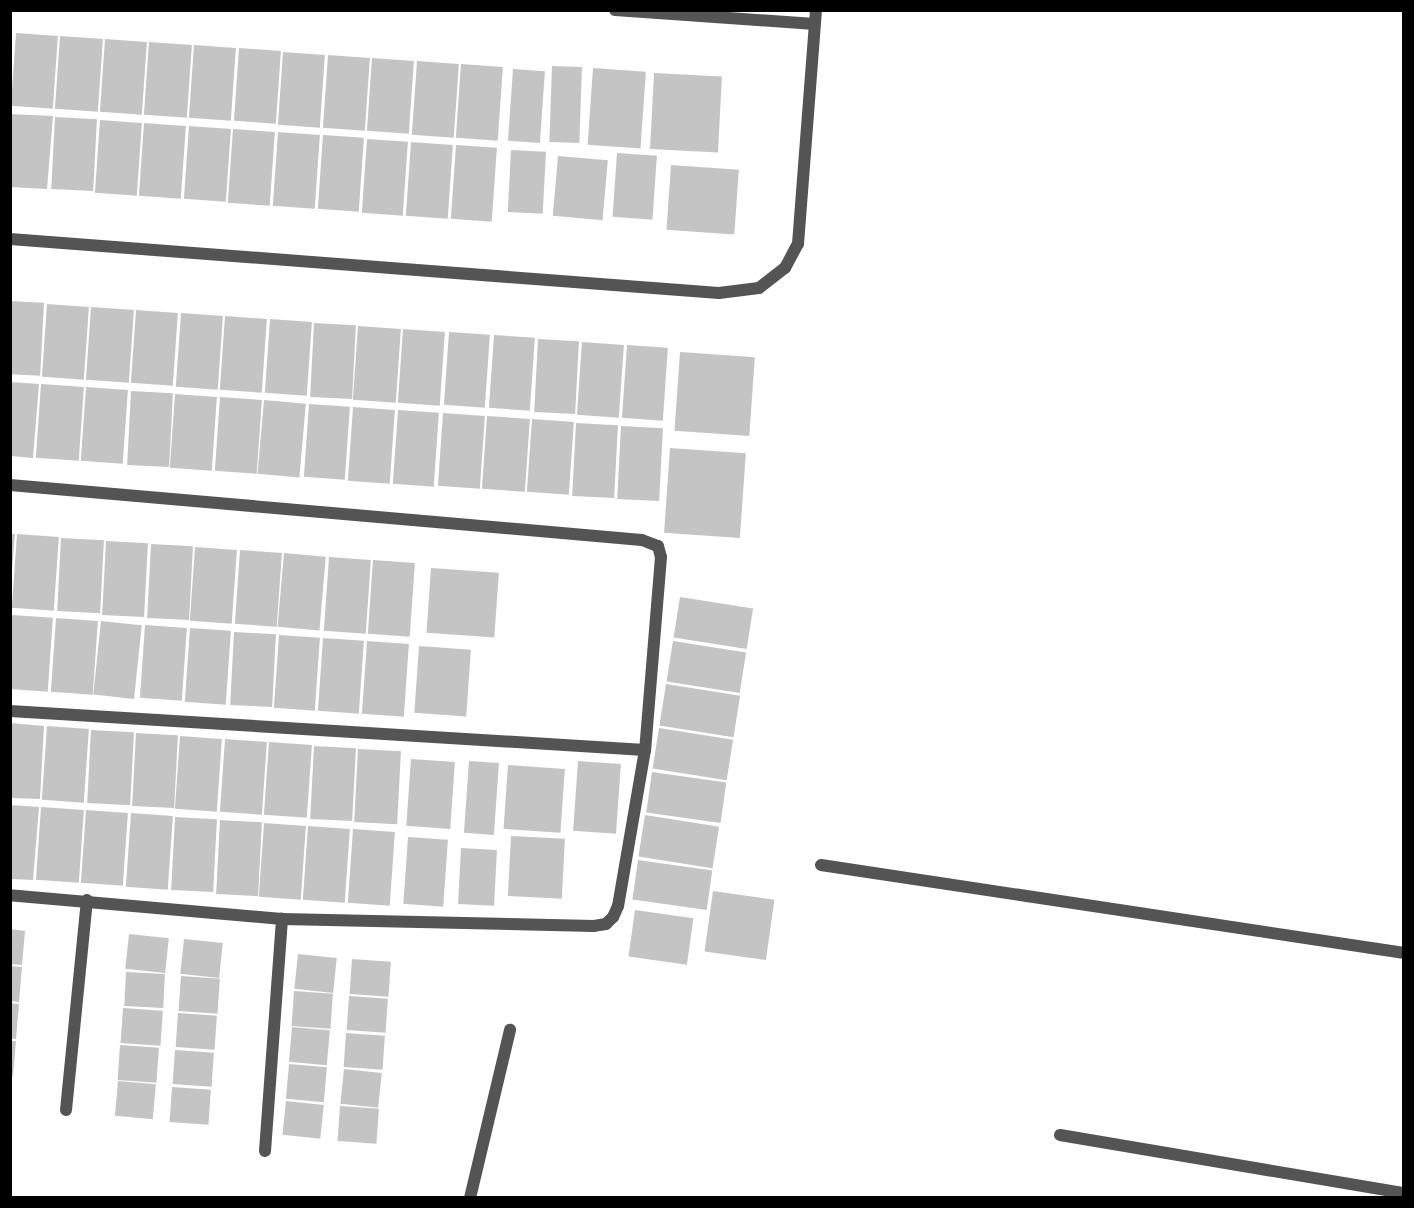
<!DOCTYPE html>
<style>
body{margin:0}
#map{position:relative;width:1414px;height:1208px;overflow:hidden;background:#fff;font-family:"Alegreya Sans",sans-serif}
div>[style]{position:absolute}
.building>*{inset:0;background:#c4c4c4;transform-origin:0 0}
.street>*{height:12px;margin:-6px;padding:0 6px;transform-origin:6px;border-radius:6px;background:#545454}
span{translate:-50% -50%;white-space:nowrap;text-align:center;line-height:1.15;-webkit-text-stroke:5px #fff;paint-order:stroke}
.frame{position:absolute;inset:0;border:12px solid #000;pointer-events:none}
</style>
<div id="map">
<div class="building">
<div style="left:16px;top:33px;width:42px;height:73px;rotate:4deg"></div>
<div style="left:60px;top:36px;width:43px;height:73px;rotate:4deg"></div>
<div style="left:105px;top:39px;width:42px;height:73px;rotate:4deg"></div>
<div style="left:149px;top:42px;width:43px;height:73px;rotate:4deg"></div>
<div style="left:194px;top:45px;width:42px;height:73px;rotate:4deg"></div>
<div style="left:239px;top:48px;width:42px;height:73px;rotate:4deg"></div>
<div style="left:283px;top:52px;width:42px;height:73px;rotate:4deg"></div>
<div style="left:328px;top:55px;width:42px;height:73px;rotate:4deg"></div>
<div style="left:372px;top:58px;width:42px;height:73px;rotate:4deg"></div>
<div style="left:417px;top:61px;width:42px;height:74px;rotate:4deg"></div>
<div style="left:461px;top:64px;width:42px;height:74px;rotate:4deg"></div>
<div style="left:552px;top:66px;width:30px;height:76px;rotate:2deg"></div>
<div style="left:593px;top:68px;width:53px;height:77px;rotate:4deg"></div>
<div style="left:513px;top:69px;width:32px;height:72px;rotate:4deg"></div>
<div style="left:654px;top:73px;width:68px;height:76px;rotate:3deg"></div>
<div style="clip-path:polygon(10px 114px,53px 116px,47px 189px,10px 187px)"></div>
<div style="left:55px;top:117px;width:42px;height:72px;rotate:3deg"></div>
<div style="left:100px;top:120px;width:42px;height:73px;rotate:4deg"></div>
<div style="left:144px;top:123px;width:42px;height:73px;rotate:4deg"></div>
<div style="left:189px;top:126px;width:42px;height:73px;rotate:4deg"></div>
<div style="left:233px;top:129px;width:42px;height:74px;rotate:4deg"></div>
<div style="left:278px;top:132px;width:42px;height:74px;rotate:4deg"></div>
<div style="left:323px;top:135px;width:41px;height:74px;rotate:4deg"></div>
<div style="left:367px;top:139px;width:41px;height:74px;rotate:4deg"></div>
<div style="left:411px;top:142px;width:42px;height:74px;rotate:4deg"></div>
<div style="left:456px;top:145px;width:41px;height:74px;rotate:4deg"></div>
<div style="left:511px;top:150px;width:35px;height:62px;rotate:3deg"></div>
<div style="left:617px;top:153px;width:40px;height:64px;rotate:4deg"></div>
<div style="left:558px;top:156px;width:50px;height:60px;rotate:5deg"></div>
<div style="left:671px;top:165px;width:68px;height:65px;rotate:4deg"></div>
<div style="left:10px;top:301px;width:34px;height:73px;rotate:3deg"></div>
<div style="left:47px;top:304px;width:42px;height:73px;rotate:4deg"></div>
<div style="left:91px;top:307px;width:43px;height:73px;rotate:4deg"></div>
<div style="left:136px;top:310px;width:42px;height:73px;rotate:4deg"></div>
<div style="left:181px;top:313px;width:42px;height:74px;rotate:4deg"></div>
<div style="left:225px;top:316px;width:42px;height:74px;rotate:4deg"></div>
<div style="left:270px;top:319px;width:42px;height:74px;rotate:4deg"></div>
<div style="left:314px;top:323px;width:42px;height:74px;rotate:3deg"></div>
<div style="left:358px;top:326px;width:43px;height:74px;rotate:4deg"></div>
<div style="left:403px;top:329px;width:42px;height:74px;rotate:4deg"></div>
<div style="left:449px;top:332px;width:41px;height:73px;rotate:4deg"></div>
<div style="left:494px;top:335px;width:41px;height:73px;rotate:4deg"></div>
<div style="left:538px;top:339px;width:41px;height:73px;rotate:3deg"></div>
<div style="left:582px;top:342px;width:42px;height:73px;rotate:4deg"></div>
<div style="left:627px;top:345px;width:41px;height:73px;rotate:4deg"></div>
<div style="left:680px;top:352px;width:75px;height:79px;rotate:4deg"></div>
<div style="clip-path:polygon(10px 382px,39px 384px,33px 458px,10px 456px)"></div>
<div style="left:41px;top:384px;width:43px;height:74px;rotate:4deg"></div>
<div style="left:86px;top:387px;width:42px;height:74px;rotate:4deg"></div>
<div style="left:131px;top:391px;width:42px;height:74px;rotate:3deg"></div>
<div style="left:175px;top:394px;width:42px;height:74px;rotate:4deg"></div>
<div style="left:220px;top:397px;width:42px;height:74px;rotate:4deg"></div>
<div style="left:264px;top:400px;width:42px;height:74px;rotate:5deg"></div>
<div style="left:309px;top:404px;width:41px;height:73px;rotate:4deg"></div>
<div style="left:353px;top:407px;width:42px;height:74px;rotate:4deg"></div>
<div style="left:398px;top:410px;width:41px;height:74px;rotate:4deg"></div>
<div style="left:443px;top:413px;width:42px;height:73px;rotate:4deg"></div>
<div style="left:487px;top:416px;width:43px;height:73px;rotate:4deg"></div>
<div style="left:532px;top:419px;width:42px;height:73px;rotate:4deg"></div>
<div style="left:576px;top:423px;width:42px;height:73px;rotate:3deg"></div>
<div style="left:621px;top:426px;width:42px;height:73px;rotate:3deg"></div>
<div style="left:670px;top:448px;width:76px;height:85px;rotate:4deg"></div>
<div style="clip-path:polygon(10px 534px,15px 534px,12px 570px,10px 569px)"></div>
<div style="left:17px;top:534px;width:42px;height:74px;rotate:4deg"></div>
<div style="left:61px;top:538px;width:43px;height:73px;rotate:3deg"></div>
<div style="left:106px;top:541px;width:42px;height:74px;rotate:3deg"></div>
<div style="left:151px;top:544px;width:42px;height:74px;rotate:3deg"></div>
<div style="left:195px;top:547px;width:42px;height:74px;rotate:4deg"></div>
<div style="left:240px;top:550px;width:42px;height:74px;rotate:4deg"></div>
<div style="left:284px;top:553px;width:42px;height:74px;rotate:5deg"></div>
<div style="left:329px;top:557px;width:42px;height:74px;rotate:4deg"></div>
<div style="left:373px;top:560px;width:42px;height:74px;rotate:4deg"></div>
<div style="left:431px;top:568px;width:68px;height:65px;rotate:4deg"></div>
<div style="left:680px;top:597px;width:74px;height:41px;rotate:9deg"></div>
<div style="left:12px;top:615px;width:41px;height:74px;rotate:4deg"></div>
<div style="left:56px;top:618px;width:42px;height:74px;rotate:4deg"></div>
<div style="left:101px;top:621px;width:41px;height:74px;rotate:6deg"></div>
<div style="left:145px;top:625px;width:42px;height:73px;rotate:4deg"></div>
<div style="left:190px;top:628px;width:41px;height:74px;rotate:4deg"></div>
<div style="left:234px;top:632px;width:42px;height:73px;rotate:3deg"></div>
<div style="left:279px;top:635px;width:41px;height:73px;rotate:4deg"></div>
<div style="left:323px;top:638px;width:41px;height:73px;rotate:4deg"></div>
<div style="left:367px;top:641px;width:42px;height:73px;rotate:4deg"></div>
<div style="left:673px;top:641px;width:74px;height:41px;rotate:9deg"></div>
<div style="left:419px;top:646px;width:52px;height:67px;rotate:4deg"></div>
<div style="left:666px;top:684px;width:75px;height:42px;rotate:9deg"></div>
<div style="clip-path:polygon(10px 723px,44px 726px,40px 799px,10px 798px)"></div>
<div style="left:47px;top:726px;width:42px;height:74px;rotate:4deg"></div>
<div style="left:659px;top:728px;width:75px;height:41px;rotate:9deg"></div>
<div style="left:91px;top:730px;width:43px;height:73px;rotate:3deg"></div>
<div style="left:136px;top:733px;width:42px;height:73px;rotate:3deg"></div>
<div style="left:180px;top:736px;width:42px;height:73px;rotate:4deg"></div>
<div style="left:225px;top:739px;width:42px;height:73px;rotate:4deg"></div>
<div style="left:269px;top:742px;width:43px;height:73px;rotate:4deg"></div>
<div style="left:314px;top:746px;width:42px;height:73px;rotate:3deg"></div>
<div style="left:358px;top:749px;width:43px;height:73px;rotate:3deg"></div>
<div style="left:411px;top:759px;width:44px;height:67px;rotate:4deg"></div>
<div style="left:469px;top:761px;width:30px;height:72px;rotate:4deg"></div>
<div style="left:578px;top:761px;width:43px;height:70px;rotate:4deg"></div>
<div style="left:508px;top:765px;width:57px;height:64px;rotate:4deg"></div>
<div style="left:652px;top:772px;width:75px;height:41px;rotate:8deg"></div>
<div style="clip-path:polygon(10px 805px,39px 807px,33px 880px,10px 879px)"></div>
<div style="left:41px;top:807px;width:43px;height:73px;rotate:4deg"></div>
<div style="left:86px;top:810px;width:42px;height:73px;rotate:4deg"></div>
<div style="left:131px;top:813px;width:42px;height:74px;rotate:4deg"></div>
<div style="left:645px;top:815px;width:75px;height:42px;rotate:9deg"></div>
<div style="left:175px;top:817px;width:42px;height:73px;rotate:3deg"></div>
<div style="left:220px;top:820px;width:42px;height:74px;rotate:3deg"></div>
<div style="left:264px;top:823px;width:42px;height:74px;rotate:4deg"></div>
<div style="left:308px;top:826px;width:42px;height:74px;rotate:4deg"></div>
<div style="left:353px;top:829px;width:42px;height:74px;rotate:4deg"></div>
<div style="left:511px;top:836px;width:54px;height:60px;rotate:3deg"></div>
<div style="left:408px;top:837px;width:40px;height:67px;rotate:4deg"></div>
<div style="left:461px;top:848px;width:36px;height:56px;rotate:3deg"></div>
<div style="left:638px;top:860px;width:75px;height:40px;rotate:8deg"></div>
<div style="left:713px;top:891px;width:62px;height:61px;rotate:8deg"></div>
<div style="left:635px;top:910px;width:59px;height:47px;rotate:8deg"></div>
<div style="clip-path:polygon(10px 929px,25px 931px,22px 965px,10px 964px)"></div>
<div style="left:129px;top:934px;width:40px;height:35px;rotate:6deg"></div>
<div style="left:184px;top:939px;width:39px;height:35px;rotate:6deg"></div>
<div style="left:298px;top:954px;width:39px;height:35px;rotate:6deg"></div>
<div style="left:352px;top:959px;width:39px;height:35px;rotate:4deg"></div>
<div style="clip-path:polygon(10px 966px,22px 967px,19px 1002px,10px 1001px)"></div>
<div style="left:126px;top:972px;width:39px;height:34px;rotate:3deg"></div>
<div style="left:181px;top:976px;width:39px;height:35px;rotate:4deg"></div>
<div style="left:294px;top:991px;width:39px;height:35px;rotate:4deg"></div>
<div style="left:349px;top:996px;width:39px;height:34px;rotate:4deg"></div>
<div style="clip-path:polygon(10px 1003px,19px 1004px,16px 1039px,10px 1038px)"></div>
<div style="left:123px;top:1008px;width:40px;height:35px;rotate:4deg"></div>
<div style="left:178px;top:1013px;width:39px;height:34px;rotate:4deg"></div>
<div style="left:292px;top:1027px;width:38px;height:35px;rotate:5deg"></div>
<div style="left:346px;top:1033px;width:39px;height:34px;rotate:4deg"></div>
<div style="clip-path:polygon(10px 1041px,16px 1041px,13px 1076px,10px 1076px)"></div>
<div style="left:120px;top:1045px;width:39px;height:35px;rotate:4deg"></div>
<div style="left:175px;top:1050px;width:39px;height:34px;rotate:4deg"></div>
<div style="left:289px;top:1064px;width:38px;height:35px;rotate:5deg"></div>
<div style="left:344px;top:1069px;width:38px;height:35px;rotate:6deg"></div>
<div style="left:118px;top:1081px;width:38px;height:35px;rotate:5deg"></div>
<div style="left:172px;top:1087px;width:39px;height:35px;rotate:4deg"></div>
<div style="left:286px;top:1101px;width:38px;height:34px;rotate:6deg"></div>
<div style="left:340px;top:1106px;width:39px;height:35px;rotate:4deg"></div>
</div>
<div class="street">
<div style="left:615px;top:10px;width:200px;rotate:4deg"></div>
<div style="left:10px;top:239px;width:711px;rotate:4.36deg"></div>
<div style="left:719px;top:293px;width:40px;rotate:-7.1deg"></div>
<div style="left:759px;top:288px;width:33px;rotate:-38deg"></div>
<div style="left:785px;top:268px;width:27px;rotate:-62deg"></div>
<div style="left:798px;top:244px;width:235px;rotate:-85.6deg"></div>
<div style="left:10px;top:485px;width:634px;rotate:4.97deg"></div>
<div style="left:642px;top:540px;width:17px;rotate:21deg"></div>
<div style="left:658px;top:546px;width:11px;rotate:75deg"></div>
<div style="left:661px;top:557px;width:194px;rotate:94.7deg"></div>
<div style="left:645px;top:750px;width:158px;rotate:99.8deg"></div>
<div style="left:618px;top:906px;width:12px;rotate:114deg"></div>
<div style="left:613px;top:917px;width:10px;rotate:135deg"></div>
<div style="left:606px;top:924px;width:12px;rotate:171deg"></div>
<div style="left:594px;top:926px;width:312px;rotate:-178.7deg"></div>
<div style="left:282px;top:919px;width:273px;rotate:-175deg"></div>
<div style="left:10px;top:711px;width:636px;rotate:3.51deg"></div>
<div style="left:821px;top:865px;width:590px;rotate:8.58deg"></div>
<div style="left:66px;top:1110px;width:211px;rotate:-84.3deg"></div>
<div style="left:1060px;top:1135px;width:349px;rotate:9.6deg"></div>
<div style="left:265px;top:1151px;width:233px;rotate:-85.8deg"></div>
<div style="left:470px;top:1198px;width:173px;rotate:-76.6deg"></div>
</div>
<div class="frame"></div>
</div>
